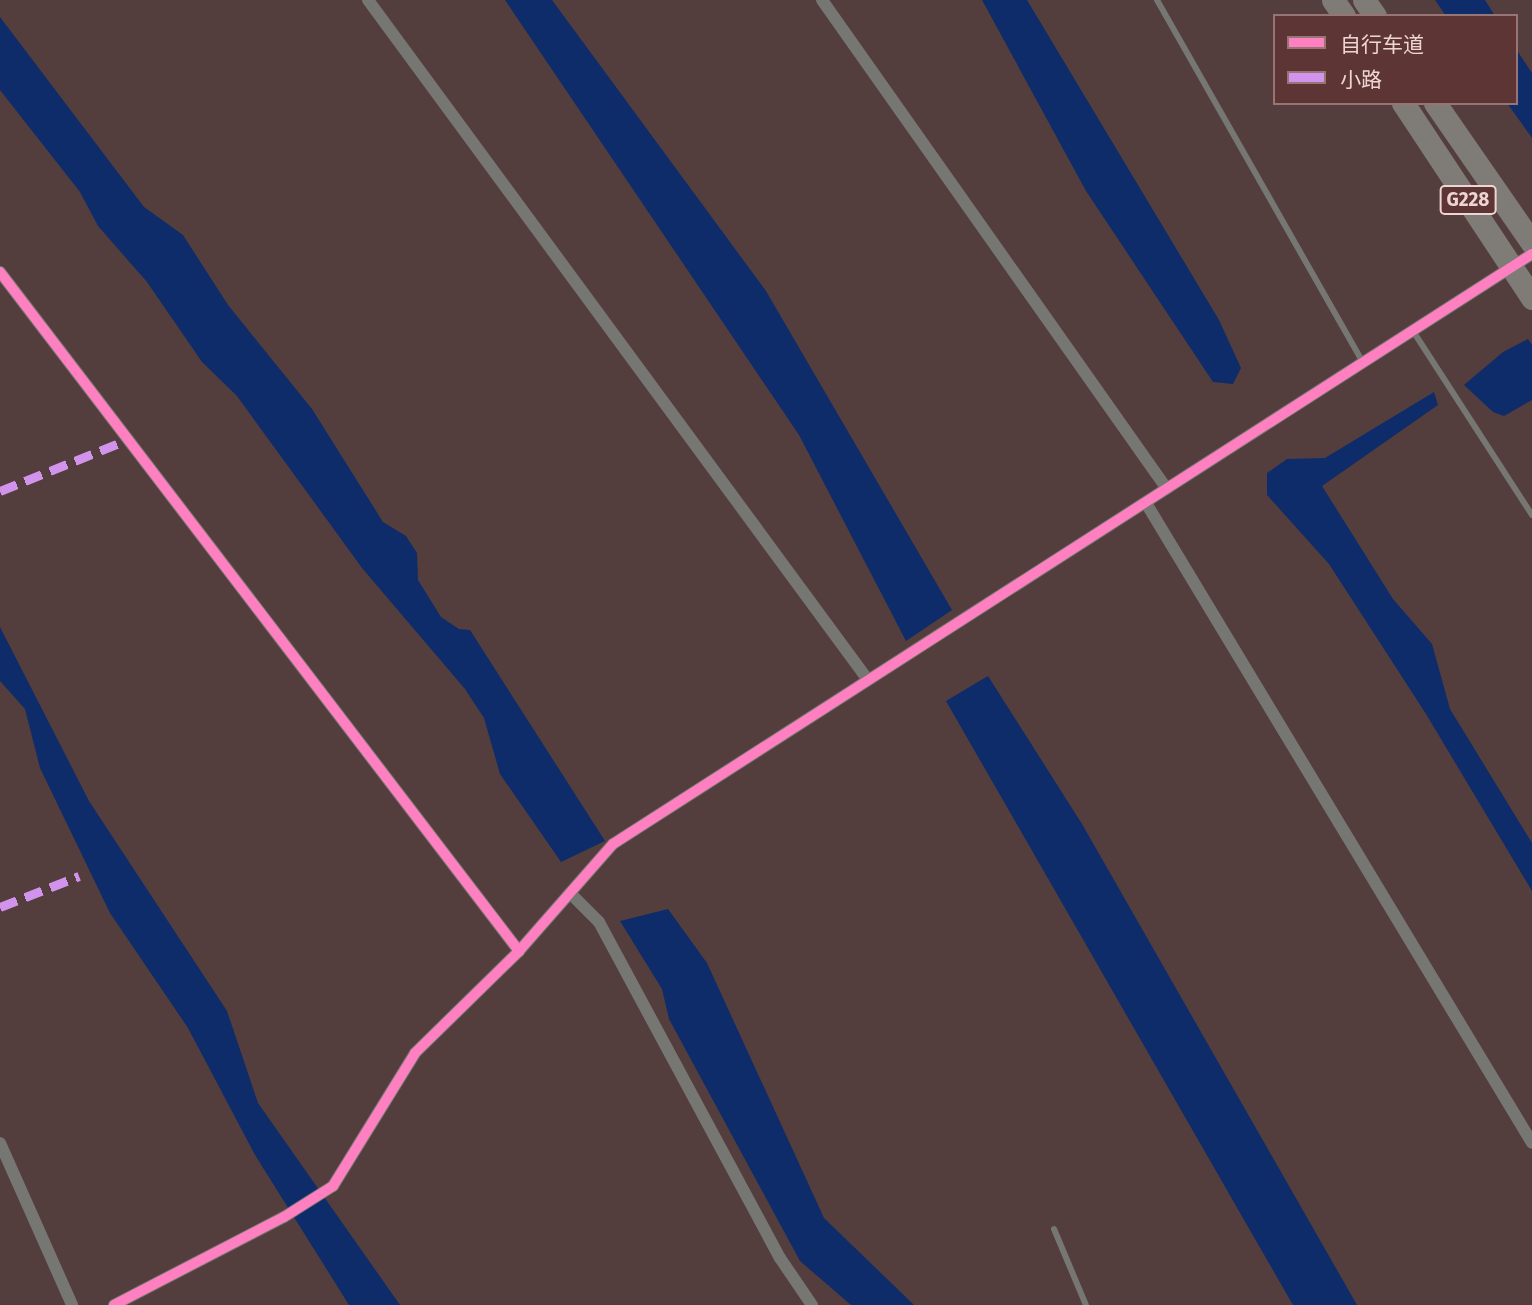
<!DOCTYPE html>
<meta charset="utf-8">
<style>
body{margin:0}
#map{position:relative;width:1532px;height:1305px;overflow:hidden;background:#533d3d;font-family:"Fira Sans","Noto Sans SC",sans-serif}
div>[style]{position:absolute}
.water>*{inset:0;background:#0e2c6a}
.lane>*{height:6px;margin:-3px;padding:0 3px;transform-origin:3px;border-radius:3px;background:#767672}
.street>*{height:12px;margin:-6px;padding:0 6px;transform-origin:6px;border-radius:6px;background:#767672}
.highway>*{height:23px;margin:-11.5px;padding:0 11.5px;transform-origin:11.5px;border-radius:11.5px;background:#7f7b76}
.quiet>*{height:9px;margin-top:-4.5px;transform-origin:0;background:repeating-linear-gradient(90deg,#d193ec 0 18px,transparent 0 27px)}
.cycleway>*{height:10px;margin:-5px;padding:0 5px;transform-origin:5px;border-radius:5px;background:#ff80c0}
span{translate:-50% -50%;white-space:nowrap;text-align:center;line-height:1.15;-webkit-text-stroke:6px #5c3534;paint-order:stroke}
.shield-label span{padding:2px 5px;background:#5c3534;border:2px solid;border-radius:5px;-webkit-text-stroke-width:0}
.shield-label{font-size:19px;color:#eed5d3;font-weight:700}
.legend{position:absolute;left:1273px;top:14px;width:245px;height:91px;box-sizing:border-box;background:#5c3534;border:2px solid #967574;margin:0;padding:9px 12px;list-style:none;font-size:21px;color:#eed5d3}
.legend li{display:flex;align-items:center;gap:14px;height:35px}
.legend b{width:35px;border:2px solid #967574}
</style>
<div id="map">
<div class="water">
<div style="clip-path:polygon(505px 0,552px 0,766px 291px,952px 610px,906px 641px,799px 435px)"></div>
<div style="clip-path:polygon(982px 0,1027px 0,1219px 320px,1241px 368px,1233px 384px,1213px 382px,1086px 191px)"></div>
<div style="clip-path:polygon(1435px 0,1485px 0,1495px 16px,1446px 16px)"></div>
<div style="clip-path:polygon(0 17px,144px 207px,183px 235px,228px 305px,312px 409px,383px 522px,406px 536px,417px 553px,418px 580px,441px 617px,459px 629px,470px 630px,605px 841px,561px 862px,500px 774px,484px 718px,465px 689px,362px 568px,237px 396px,202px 362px,147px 282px,98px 226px,80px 192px,0 90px)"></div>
<div style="clip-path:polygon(1516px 49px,1532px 73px,1532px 138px,1507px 103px,1516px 103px)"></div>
<div style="clip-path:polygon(1528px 339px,1532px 345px,1532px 400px,1504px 416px,1493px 412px,1464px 385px,1503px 352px)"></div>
<div style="clip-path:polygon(1434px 392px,1438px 405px,1322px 486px,1393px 599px,1432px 644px,1450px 709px,1532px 843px,1532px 891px,1426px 714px,1329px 564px,1267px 495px,1267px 473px,1287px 459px,1325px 458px)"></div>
<div style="clip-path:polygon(0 627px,89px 801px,227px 1011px,258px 1103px,400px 1305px,349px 1305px,255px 1155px,188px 1028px,110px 913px,40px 768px,25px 709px,0 681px)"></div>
<div style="clip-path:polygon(988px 676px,1082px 824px,1357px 1305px,1293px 1305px,946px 701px)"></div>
<div style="clip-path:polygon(668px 909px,707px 963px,824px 1218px,914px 1305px,851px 1305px,800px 1261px,669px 1019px,662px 989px,620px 921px)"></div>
</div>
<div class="lane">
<div style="left:1157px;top:0;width:417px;rotate:60.4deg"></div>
<div style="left:1413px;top:331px;width:219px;rotate:57.1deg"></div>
<div style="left:1054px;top:1229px;width:82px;rotate:67.2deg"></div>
</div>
<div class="street">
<div style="left:368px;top:0;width:844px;rotate:53.67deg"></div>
<div style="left:822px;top:0;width:598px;rotate:54.8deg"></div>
<div style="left:0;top:272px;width:855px;rotate:52.61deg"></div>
<div style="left:1146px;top:503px;width:747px;rotate:58.9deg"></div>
<div style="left:570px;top:893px;width:41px;rotate:45deg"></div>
<div style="left:599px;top:922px;width:382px;rotate:61.7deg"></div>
<div style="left:780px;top:1258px;width:57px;rotate:55.8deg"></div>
<div style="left:0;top:1143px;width:177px;rotate:66deg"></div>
<div style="left:114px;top:1305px;width:191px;rotate:-27.4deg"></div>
<div style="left:284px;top:1217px;width:58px;rotate:-32.3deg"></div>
<div style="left:333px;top:1186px;width:156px;rotate:-58.3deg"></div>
<div style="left:415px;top:1053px;width:146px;rotate:-44.4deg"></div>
<div style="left:519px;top:951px;width:142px;rotate:-48.7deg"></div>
<div style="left:613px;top:844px;width:1092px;rotate:-32.7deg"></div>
</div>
<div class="highway">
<div style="left:1333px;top:0;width:19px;rotate:55deg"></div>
<div style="left:1364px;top:0;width:19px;rotate:55deg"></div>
<div style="left:1403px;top:103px;width:234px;rotate:56.5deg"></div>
<div style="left:1435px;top:103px;width:170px;rotate:55.3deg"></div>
</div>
<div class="quiet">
<div style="left:0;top:491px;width:137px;rotate:-21.9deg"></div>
<div style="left:0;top:907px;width:85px;rotate:-21.4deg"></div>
</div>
<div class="cycleway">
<div style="left:0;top:272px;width:855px;rotate:52.61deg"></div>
<div style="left:114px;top:1305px;width:191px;rotate:-27.4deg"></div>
<div style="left:284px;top:1217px;width:58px;rotate:-32.3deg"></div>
<div style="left:333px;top:1186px;width:156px;rotate:-58.3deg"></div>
<div style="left:415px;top:1053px;width:146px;rotate:-44.4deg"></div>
<div style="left:519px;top:951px;width:142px;rotate:-48.7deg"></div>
<div style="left:613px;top:844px;width:1092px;rotate:-32.7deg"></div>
</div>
<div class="shield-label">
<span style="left:1468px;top:200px">G228</span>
</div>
<ul class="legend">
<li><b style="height:9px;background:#ff80c0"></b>自行车道</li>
<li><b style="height:9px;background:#d193ec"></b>小路</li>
</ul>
</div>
